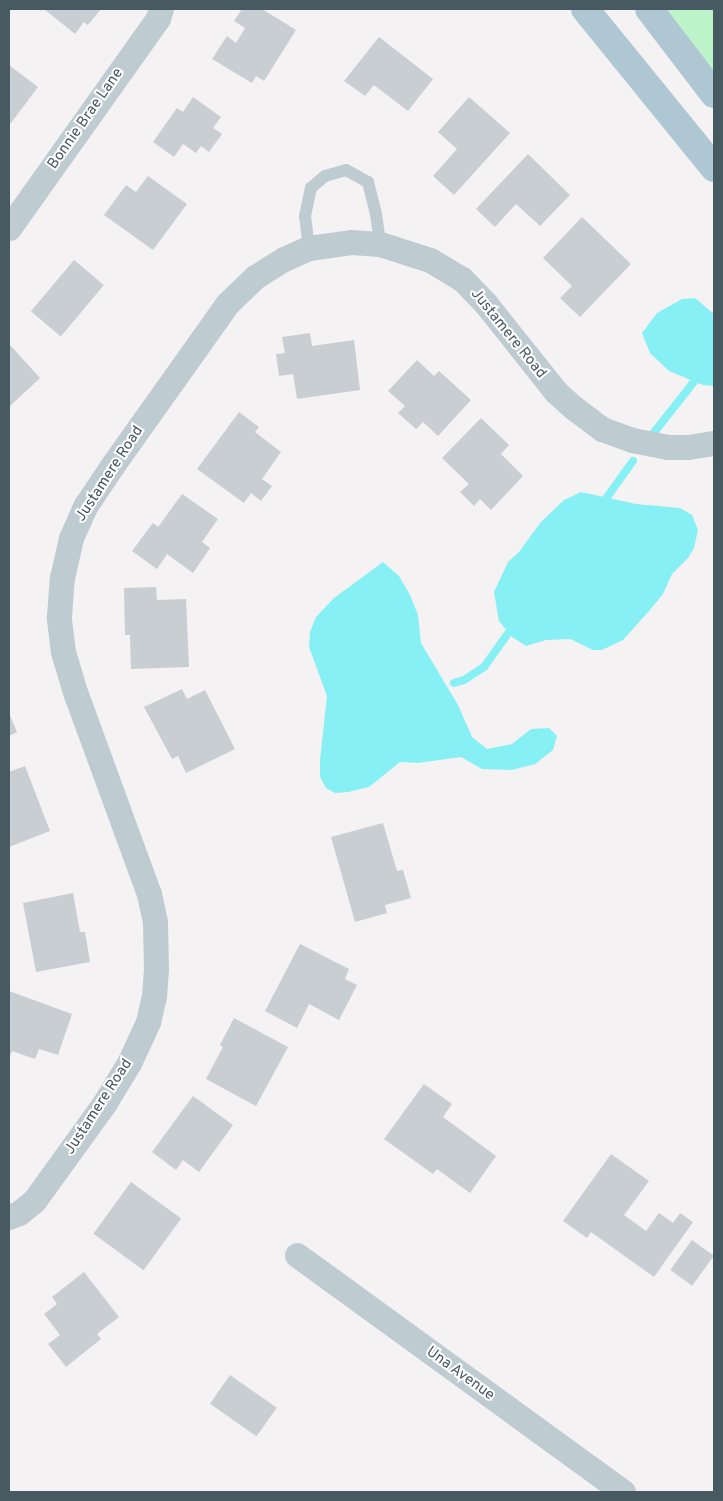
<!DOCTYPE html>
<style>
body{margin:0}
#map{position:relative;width:723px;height:1501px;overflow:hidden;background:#f4f2f2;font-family:Overpass,sans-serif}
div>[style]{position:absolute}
.green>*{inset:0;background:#bef4c9}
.water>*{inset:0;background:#87f0f5}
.stream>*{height:8px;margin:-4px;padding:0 4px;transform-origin:4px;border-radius:4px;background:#87f0f5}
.building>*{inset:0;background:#c8ced2;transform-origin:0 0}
.lane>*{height:12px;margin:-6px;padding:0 6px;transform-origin:6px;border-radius:6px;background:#beccd2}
.street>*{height:25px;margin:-12.5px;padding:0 12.5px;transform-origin:12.5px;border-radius:12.5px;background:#beccd2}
.primary>*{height:28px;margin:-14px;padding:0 14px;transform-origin:14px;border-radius:14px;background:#afc7d2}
span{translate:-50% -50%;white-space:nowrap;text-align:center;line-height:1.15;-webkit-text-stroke:4px #fff;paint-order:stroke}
.street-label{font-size:15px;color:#475961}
.frame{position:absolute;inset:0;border:10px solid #475961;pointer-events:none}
</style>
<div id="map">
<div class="green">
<div style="clip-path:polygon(659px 9px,714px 9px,714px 76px)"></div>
</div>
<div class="water">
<div style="clip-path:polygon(695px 298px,714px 314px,714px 386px,703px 385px,669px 371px,650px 353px,642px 333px,657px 313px,682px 299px)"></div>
<div style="clip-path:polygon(581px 492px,636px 504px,680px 508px,692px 515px,698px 530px,694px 548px,688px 558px,672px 574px,663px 594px,649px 611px,623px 640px,602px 650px,593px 650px,570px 639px,546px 640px,526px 646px,512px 637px,499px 621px,494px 592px,508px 562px,519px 552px,540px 523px,564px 500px)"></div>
<div style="clip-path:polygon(383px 562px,399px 576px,410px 595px,418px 615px,421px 643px,458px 705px,472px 737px,487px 749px,512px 744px,531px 729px,549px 728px,557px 736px,553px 750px,535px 764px,512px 770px,482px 769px,461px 757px,418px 763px,400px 762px,369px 787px,348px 792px,335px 793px,326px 788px,320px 777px,320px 760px,327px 696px,309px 647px,310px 632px,316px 617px,334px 598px)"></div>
</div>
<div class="stream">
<div style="left:652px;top:435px;width:78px;rotate:-51.8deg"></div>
<div style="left:602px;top:504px;width:53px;rotate:-54.2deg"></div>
<div style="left:454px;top:683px;width:10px;rotate:-17deg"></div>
<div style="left:464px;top:680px;width:24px;rotate:-33deg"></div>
<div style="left:484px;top:667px;width:52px;rotate:-54.5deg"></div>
</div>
<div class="building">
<div style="clip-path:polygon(44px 9px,101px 9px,88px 25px,84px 22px,75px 34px)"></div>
<div style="clip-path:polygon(242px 9px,262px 9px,296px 30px,264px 81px,256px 76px,252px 83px,212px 59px,227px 36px,236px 43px,245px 28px,234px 21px)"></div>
<div style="clip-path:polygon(379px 37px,433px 79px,408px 111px,374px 85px,365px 96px,344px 81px)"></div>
<div style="clip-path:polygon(9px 65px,38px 87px,11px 123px,9px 122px)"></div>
<div style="clip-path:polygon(193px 97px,221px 117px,213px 128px,222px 134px,209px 152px,201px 146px,196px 153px,183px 144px,174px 157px,153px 142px,177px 108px,183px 112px)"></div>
<div style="clip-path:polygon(469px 97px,510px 133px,454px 195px,433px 176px,457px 149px,438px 132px)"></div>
<div style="clip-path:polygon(528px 154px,570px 195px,540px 226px,516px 204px,495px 227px,476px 209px)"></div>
<div style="clip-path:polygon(148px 176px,187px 204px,153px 250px,104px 215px,126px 185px,136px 192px)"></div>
<div style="clip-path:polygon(582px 217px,631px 264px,580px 317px,560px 298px,572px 286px,543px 258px)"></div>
<div style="left:74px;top:260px;width:39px;height:67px;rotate:40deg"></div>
<div style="clip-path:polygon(310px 333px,312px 346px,354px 340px,360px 390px,297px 399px,293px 374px,279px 376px,276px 354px,285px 353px,282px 337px)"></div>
<div style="clip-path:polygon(9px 344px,40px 378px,9px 407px)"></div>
<div style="clip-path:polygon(417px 360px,434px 376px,439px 371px,471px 400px,438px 436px,423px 422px,416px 429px,398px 413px,405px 406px,388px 391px)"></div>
<div style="clip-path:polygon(239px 412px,259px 427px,255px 432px,281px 452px,262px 479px,272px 486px,261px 501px,251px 493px,244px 503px,197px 469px)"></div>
<div style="clip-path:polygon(481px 418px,509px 445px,501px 454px,523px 476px,491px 510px,480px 499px,474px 506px,460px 492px,469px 484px,442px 458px)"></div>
<div style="clip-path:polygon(182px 494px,218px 519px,202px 542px,210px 548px,193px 573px,167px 554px,157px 569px,132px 551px,153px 523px,158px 527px)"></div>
<div style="clip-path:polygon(156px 587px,157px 600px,186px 599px,189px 667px,131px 669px,130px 635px,125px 635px,124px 588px)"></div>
<div style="clip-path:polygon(182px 689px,187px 699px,205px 690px,235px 749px,186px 773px,178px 756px,172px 759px,144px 707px)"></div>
<div style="clip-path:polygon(9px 713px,17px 732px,9px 736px)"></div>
<div style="clip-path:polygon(25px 766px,50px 831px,9px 847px,9px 772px)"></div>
<div style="clip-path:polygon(383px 823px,397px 871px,403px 870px,411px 898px,385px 905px,387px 913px,355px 922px,331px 837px)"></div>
<div style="clip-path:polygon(73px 893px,80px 932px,85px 932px,90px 962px,36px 972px,23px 903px)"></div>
<div style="clip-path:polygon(300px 944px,349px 969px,345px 979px,357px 985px,339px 1020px,309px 1004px,297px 1028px,265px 1011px)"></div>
<div style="clip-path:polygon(9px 991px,72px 1014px,58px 1055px,39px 1049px,35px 1059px,12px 1051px,9px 1058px)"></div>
<div style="clip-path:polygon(234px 1018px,288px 1047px,256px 1106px,206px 1079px,223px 1047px,220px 1045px)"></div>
<div style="clip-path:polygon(424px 1084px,452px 1104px,443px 1117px,496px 1156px,470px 1193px,437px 1169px,433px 1174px,384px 1139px)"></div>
<div style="clip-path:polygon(193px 1096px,233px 1125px,199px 1172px,183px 1160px,176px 1170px,152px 1152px)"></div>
<div style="clip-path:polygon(611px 1154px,649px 1181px,624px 1215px,646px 1231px,659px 1213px,673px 1223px,680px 1213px,693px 1222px,654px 1277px,591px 1232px,587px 1238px,563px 1221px)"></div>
<div style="left:131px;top:1182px;width:62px;height:64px;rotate:36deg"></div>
<div style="left:692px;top:1240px;width:27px;height:37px;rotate:36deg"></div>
<div style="clip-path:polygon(84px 1272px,119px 1317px,97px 1334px,101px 1339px,66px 1367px,48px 1344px,60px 1335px,44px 1314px,57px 1304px,52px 1297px)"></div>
<div style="left:230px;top:1375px;width:57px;height:35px;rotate:35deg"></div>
</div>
<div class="lane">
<div style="left:309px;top:248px;width:32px;rotate:-97deg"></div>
<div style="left:305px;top:216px;width:29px;rotate:-78deg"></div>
<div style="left:311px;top:188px;width:18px;rotate:-41deg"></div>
<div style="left:325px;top:176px;width:22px;rotate:-16deg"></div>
<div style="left:346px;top:170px;width:25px;rotate:29deg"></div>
<div style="left:368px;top:182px;width:33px;rotate:76deg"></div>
<div style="left:376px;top:214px;width:30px;rotate:82deg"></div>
</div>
<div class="street">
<div style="left:9px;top:228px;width:257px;rotate:-54.6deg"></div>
<div style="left:158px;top:18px;width:9px;rotate:-72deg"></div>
<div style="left:9px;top:1217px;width:11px;rotate:-22deg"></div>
<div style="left:19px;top:1213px;width:19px;rotate:-39deg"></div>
<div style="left:34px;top:1201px;width:120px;rotate:-54.2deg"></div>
<div style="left:104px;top:1104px;width:48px;rotate:-58.6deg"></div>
<div style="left:129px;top:1063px;width:45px;rotate:-65.1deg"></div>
<div style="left:148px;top:1022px;width:26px;rotate:-77deg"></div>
<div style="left:154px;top:997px;width:27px;rotate:-86deg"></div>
<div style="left:156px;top:970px;width:48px;rotate:-91.2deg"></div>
<div style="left:155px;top:922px;width:29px;rotate:-102deg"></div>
<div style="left:149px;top:894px;width:212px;rotate:-110.1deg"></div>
<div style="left:76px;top:695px;width:45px;rotate:-106.8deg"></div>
<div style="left:63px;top:652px;width:35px;rotate:-97deg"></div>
<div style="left:59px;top:617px;width:39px;rotate:-86deg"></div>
<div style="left:62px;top:578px;width:41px;rotate:-77.3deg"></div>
<div style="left:71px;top:538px;width:36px;rotate:-66deg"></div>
<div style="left:86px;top:505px;width:47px;rotate:-56.3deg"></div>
<div style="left:112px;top:466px;width:199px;rotate:-54.6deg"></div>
<div style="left:227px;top:304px;width:39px;rotate:-44deg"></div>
<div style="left:255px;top:277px;width:34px;rotate:-32deg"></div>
<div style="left:284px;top:259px;width:27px;rotate:-24deg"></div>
<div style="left:309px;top:248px;width:42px;rotate:-8.1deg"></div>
<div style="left:351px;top:242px;width:29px;rotate:4deg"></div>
<div style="left:380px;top:244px;width:52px;rotate:17.7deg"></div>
<div style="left:430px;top:260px;width:37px;rotate:31deg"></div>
<div style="left:462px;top:279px;width:35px;rotate:46deg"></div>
<div style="left:486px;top:304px;width:112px;rotate:51.5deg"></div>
<div style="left:556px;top:392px;width:24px;rotate:42deg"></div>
<div style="left:574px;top:408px;width:35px;rotate:37deg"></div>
<div style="left:602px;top:429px;width:32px;rotate:20deg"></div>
<div style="left:632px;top:440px;width:36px;rotate:11deg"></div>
<div style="left:667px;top:447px;width:21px"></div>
<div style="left:688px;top:447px;width:26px;rotate:-9deg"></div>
<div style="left:297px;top:1255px;width:403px;rotate:36deg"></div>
</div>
<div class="primary">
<div style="left:585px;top:9px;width:205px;rotate:50.9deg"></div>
<div style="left:649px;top:9px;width:107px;rotate:52.6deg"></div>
</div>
<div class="street-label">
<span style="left:86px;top:119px;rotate:-55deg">Bonnie Brae Lane</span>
<span style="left:508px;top:334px;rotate:51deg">Justamere Road</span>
<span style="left:110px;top:474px;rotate:-57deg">Justamere Road</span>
<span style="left:99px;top:1107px;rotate:-57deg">Justamere Road</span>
<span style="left:460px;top:1374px;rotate:36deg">Una Avenue</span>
</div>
<div class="frame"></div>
</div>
